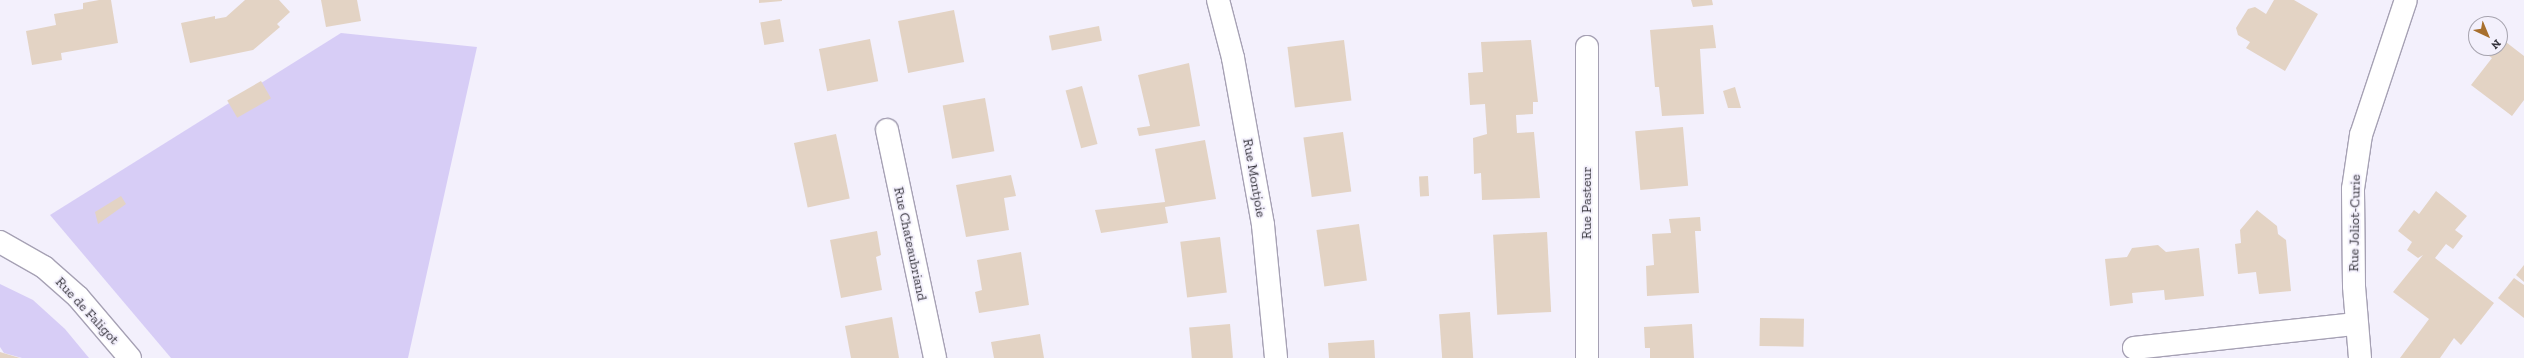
<!DOCTYPE html>
<style>
body{margin:0}
#map{position:relative;width:2524px;height:358px;overflow:hidden;background:#f3f0fc;font-family:"Zilla Slab",serif}
div>[style]{position:absolute}
.green>*{inset:0;background:#d7cdf6}
.building>*{inset:0;background:#e3d3c4;transform-origin:0 0}
.roads{filter:drop-shadow(1px 0 #a6a1b4) drop-shadow(-1px 0 #a6a1b4) drop-shadow(0 1px #a6a1b4) drop-shadow(0 -1px #a6a1b4)}
.minor>*{height:22px;margin:-11px;padding:0 11px;transform-origin:11px;border-radius:11px;background:#fff}
.tertiary>*{height:22px;margin:-11px;padding:0 11px;transform-origin:11px;border-radius:11px;background:#fff}
span{translate:-50% -50%;white-space:nowrap;text-align:center;line-height:1.15;-webkit-text-stroke:3.5px #f3f0fc;paint-order:stroke}
.street-label{font-size:14px;color:#35333b}
.north{position:absolute;left:2468px;top:16px;width:40px;height:40px;box-sizing:border-box;background:#f3f0fc;border:1px solid #a7a4af;border-radius:50%;rotate:136deg;font-size:11px;font-weight:700;line-height:16px;text-align:center;color:#35333b}
.north::after{content:'';display:block;margin:auto;width:14px;height:18px;background:#a86f2d;clip-path:polygon(50% 0,100% 100%,50% 72%,0 100%)}
</style>
<div id="map">
<div class="green">
<div style="clip-path:polygon(341px 33px,477px 47px,408px 358px,171px 358px,50px 215px)"></div>
<div style="clip-path:polygon(0 284px,33px 300px,65px 329px,89px 358px,22px 358px,4px 353px,0 347px)"></div>
</div>
<div class="building">
<div style="clip-path:polygon(99px 0,111px 0,118px 43px,61px 53px,62px 60px,32px 65px,26px 31px,56px 25px,54px 14px,83px 9px,83px 3px)"></div>
<div style="clip-path:polygon(245px 0,279px 0,290px 12px,277px 24px,280px 27px,253px 50px,190px 63px,181px 23px,215px 16px,215px 19px,226px 17px)"></div>
<div style="clip-path:polygon(321px 0,357px 0,361px 21px,326px 27px)"></div>
<div style="clip-path:polygon(759px 0,782px 0,782px 1px,759px 3px)"></div>
<div style="clip-path:polygon(1691px 0,1712px 0,1713px 5px,1693px 7px)"></div>
<div style="clip-path:polygon(2274px 0,2294px 0,2318px 14px,2285px 71px,2246px 48px,2250px 42px,2238px 35px,2236px 28px,2248px 9px,2255px 7px,2266px 14px)"></div>
<div style="left:954px;top:10px;width:53px;height:57px;rotate:79deg"></div>
<div style="left:780px;top:19px;width:23px;height:20px;rotate:80deg"></div>
<div style="clip-path:polygon(1713px 25px,1716px 48px,1700px 49px,1704px 114px,1662px 116px,1659px 87px,1655px 87px,1650px 30px)"></div>
<div style="left:1099px;top:26px;width:15px;height:51px;rotate:79deg"></div>
<div style="left:870px;top:39px;width:43px;height:52px;rotate:79deg"></div>
<div style="clip-path:polygon(2502px 39px,2524px 56px,2524px 100px,2512px 116px,2471px 85px,2492px 58px,2489px 56px,2495px 48px,2500px 48px)"></div>
<div style="left:1344px;top:40px;width:61px;height:57px;rotate:83deg"></div>
<div style="clip-path:polygon(1531px 40px,1538px 102px,1533px 102px,1533px 114px,1516px 115px,1517px 133px,1534px 132px,1540px 198px,1482px 200px,1481px 173px,1474px 174px,1473px 138px,1487px 134px,1485px 104px,1470px 105px,1468px 73px,1483px 72px,1481px 42px)"></div>
<div style="clip-path:polygon(1189px 63px,1200px 126px,1139px 136px,1137px 128px,1150px 126px,1138px 75px)"></div>
<div style="left:261px;top:81px;width:20px;height:39px;rotate:60deg"></div>
<div style="left:1082px;top:86px;width:60px;height:17px;rotate:75deg"></div>
<div style="clip-path:polygon(1735px 87px,1741px 108px,1728px 108px,1723px 91px)"></div>
<div style="left:985px;top:98px;width:54px;height:43px;rotate:80deg"></div>
<div style="left:1683px;top:127px;width:59px;height:48px;rotate:85deg"></div>
<div style="left:1343px;top:132px;width:60px;height:40px;rotate:82deg"></div>
<div style="left:836px;top:134px;width:66px;height:43px;rotate:78deg"></div>
<div style="clip-path:polygon(1205px 140px,1216px 199px,1165px 207px,1168px 223px,1101px 233px,1095px 210px,1165px 202px,1155px 149px)"></div>
<div style="clip-path:polygon(1011px 175px,1016px 196px,1004px 198px,1009px 230px,966px 237px,956px 185px)"></div>
<div style="left:1428px;top:176px;width:20px;height:9px;rotate:87deg"></div>
<div style="clip-path:polygon(2436px 191px,2467px 216px,2455px 230px,2463px 236px,2453px 249px,2446px 244px,2435px 258px,2494px 303px,2461px 345px,2454px 338px,2440px 358px,2400px 358px,2429px 319px,2393px 292px,2423px 255px,2418px 258px,2407px 250px,2412px 242px,2398px 231px,2414px 210px,2419px 214px)"></div>
<div style="clip-path:polygon(121px 196px,126px 204px,98px 224px,95px 212px)"></div>
<div style="clip-path:polygon(2257px 210px,2277px 226px,2278px 234px,2286px 240px,2291px 291px,2259px 294px,2256px 272px,2238px 274px,2235px 244px,2241px 243px,2240px 230px)"></div>
<div style="clip-path:polygon(1700px 217px,1701px 231px,1695px 231px,1699px 293px,1647px 296px,1646px 266px,1654px 265px,1652px 234px,1671px 233px,1669px 219px)"></div>
<div style="left:1359px;top:224px;width:57px;height:43px;rotate:82deg"></div>
<div style="clip-path:polygon(877px 231px,881px 255px,876px 257px,882px 290px,841px 298px,830px 240px)"></div>
<div style="left:1547px;top:232px;width:80px;height:54px;rotate:87deg"></div>
<div style="left:1220px;top:237px;width:56px;height:40px;rotate:83deg"></div>
<div style="clip-path:polygon(2158px 245px,2166px 252px,2199px 248px,2204px 296px,2165px 300px,2164px 290px,2132px 293px,2133px 303px,2110px 306px,2105px 259px,2127px 257px,2132px 248px)"></div>
<div style="clip-path:polygon(1021px 252px,1029px 305px,979px 313px,975px 292px,982px 290px,977px 260px)"></div>
<div style="clip-path:polygon(2524px 265px,2524px 282px,2516px 275px)"></div>
<div style="clip-path:polygon(2514px 278px,2524px 285px,2524px 318px,2498px 298px)"></div>
<div style="left:1470px;top:312px;width:46px;height:31px;rotate:86deg"></div>
<div style="clip-path:polygon(892px 317px,899px 358px,851px 358px,845px 326px)"></div>
<div style="left:1760px;top:318px;width:44px;height:28px;rotate:1deg"></div>
<div style="left:1230px;top:324px;width:34px;height:41px;rotate:85deg"></div>
<div style="clip-path:polygon(1692px 324px,1694px 358px,1650px 358px,1650px 348px,1645px 348px,1644px 327px)"></div>
<div style="clip-path:polygon(1040px 334px,1044px 358px,994px 358px,991px 342px)"></div>
<div style="clip-path:polygon(1374px 340px,1375px 358px,1329px 358px,1328px 343px)"></div>
<div style="clip-path:polygon(0 352px,20px 358px,0 358px)"></div>
</div>
<div class="roads">
<div class="minor">
<div style="left:1218px;top:0;width:60px;rotate:75.5deg"></div>
<div style="left:1233px;top:58px;width:170px;rotate:79.8deg"></div>
<div style="left:1263px;top:225px;width:134px;rotate:84.4deg"></div>
<div style="left:887px;top:130px;width:233px;rotate:78.1deg"></div>
<div style="left:0;top:242px;width:51px;rotate:29.6deg"></div>
<div style="left:44px;top:267px;width:45px;rotate:41.4deg"></div>
<div style="left:78px;top:297px;width:80px;rotate:49.6deg"></div>
<div style="left:2134px;top:348px;width:223px;rotate:-6.2deg"></div>
<div style="left:1587px;top:358px;width:311px;rotate:-90deg"></div>
</div>
<div class="tertiary">
<div style="left:2360px;top:358px;width:72px;rotate:-94.8deg"></div>
<div style="left:2354px;top:286px;width:97px;rotate:-90.6deg"></div>
<div style="left:2353px;top:189px;width:55px;rotate:-81.6deg"></div>
<div style="left:2361px;top:135px;width:142px;rotate:-71.6deg"></div>
</div>
</div>
<div class="street-label">
<span style="left:1254px;top:178px;rotate:80deg">Rue Montjoie</span>
<span style="left:1587px;top:203px;rotate:-90deg">Rue Pasteur</span>
<span style="left:2355px;top:223px;rotate:-89deg">Rue Joliot-Curie</span>
<span style="left:910px;top:244px;rotate:78deg">Rue Chateaubriand</span>
<span style="left:87px;top:311px;rotate:47deg">Rue de Faligot</span>
</div>
<div class="north">N</div>
</div>
